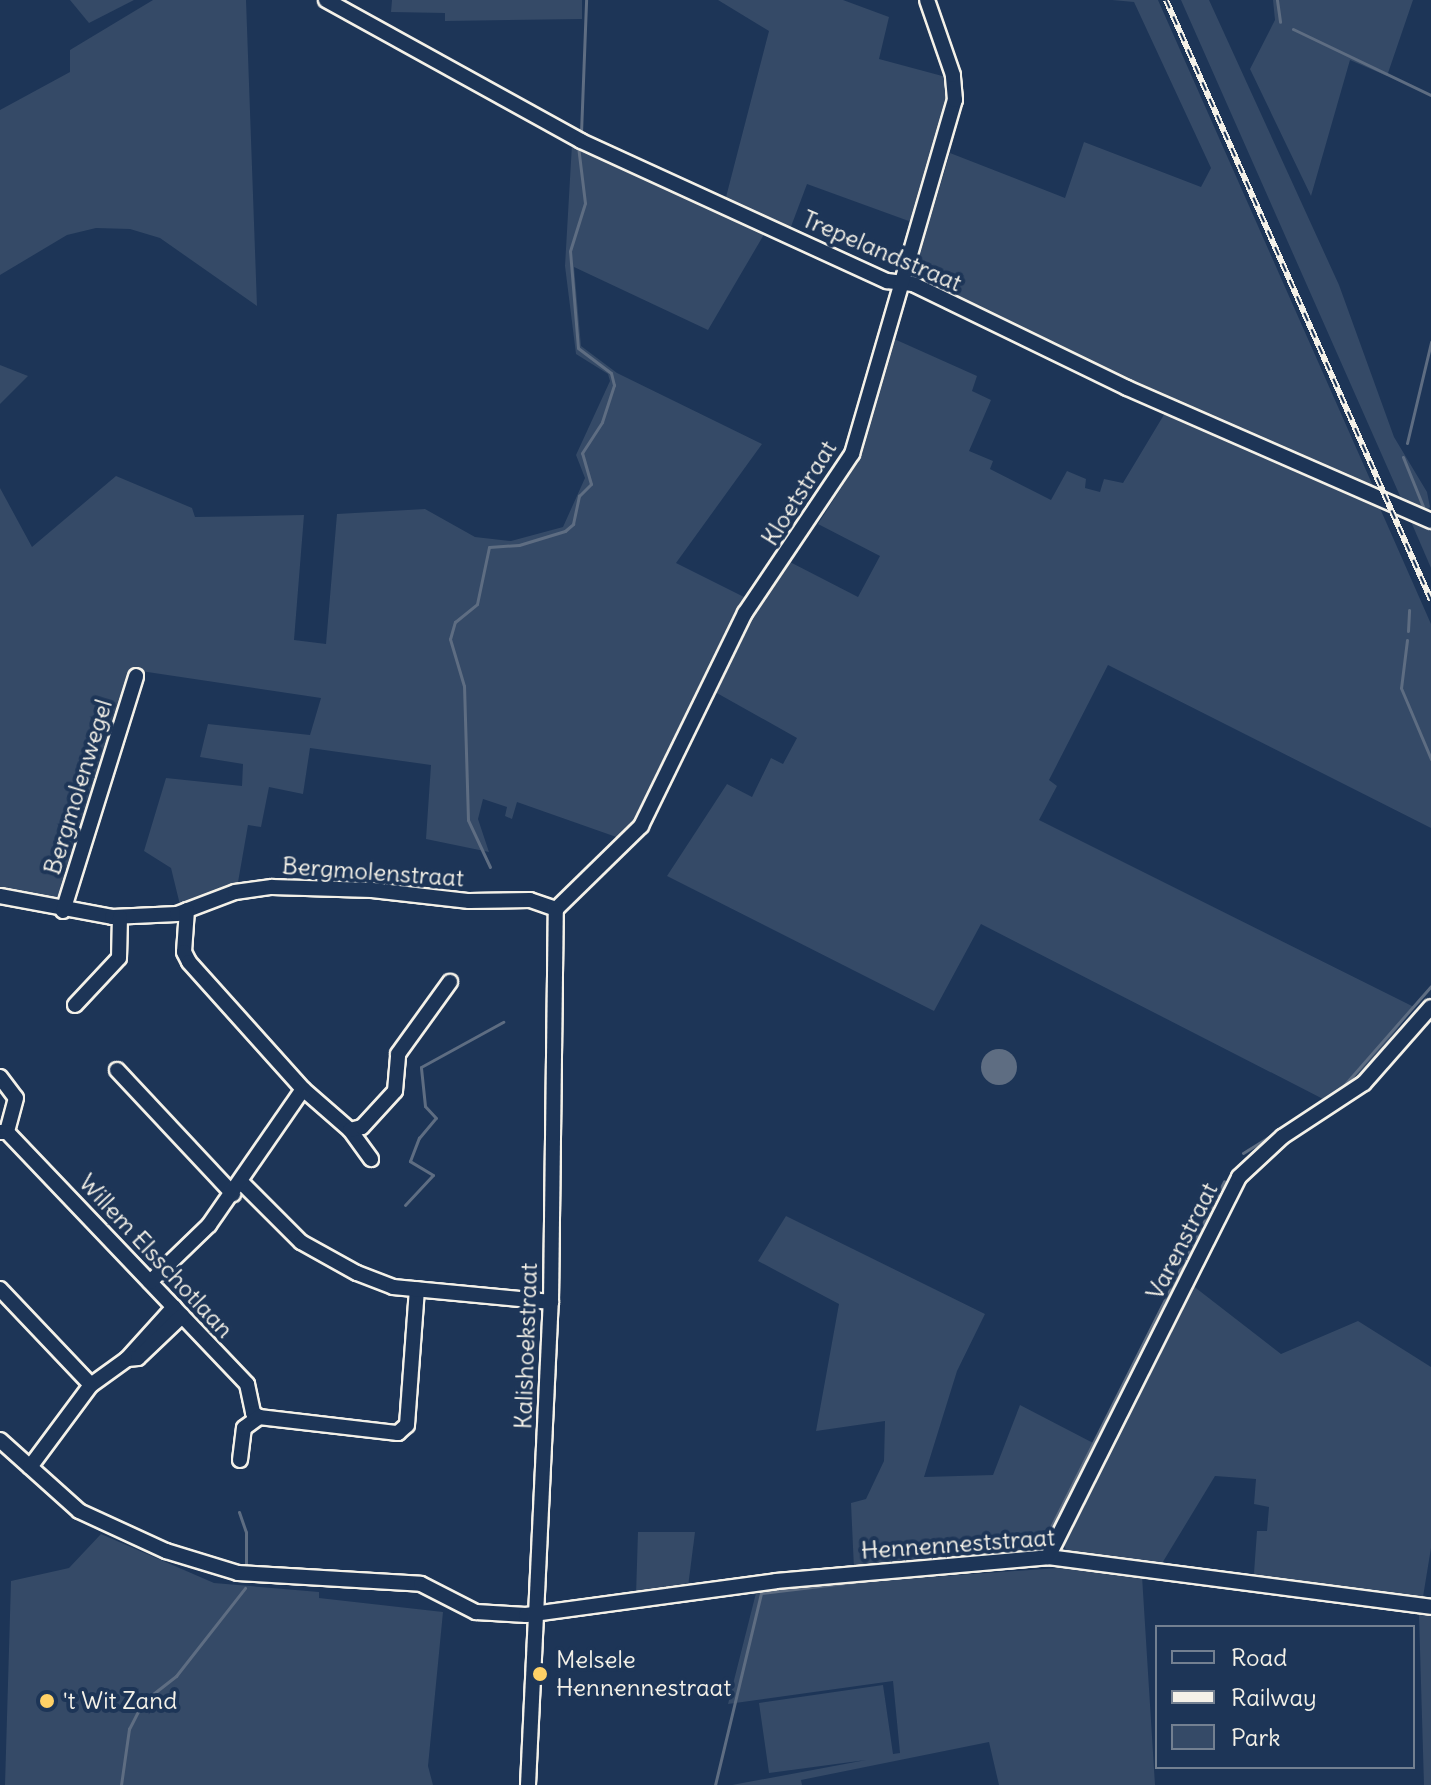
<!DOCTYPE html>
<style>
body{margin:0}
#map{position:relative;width:1431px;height:1785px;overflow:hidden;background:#1d3557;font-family:Delius,sans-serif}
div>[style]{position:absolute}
.green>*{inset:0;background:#354a67}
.water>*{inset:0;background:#5e6d82}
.round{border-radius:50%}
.stream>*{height:3px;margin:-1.5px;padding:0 1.5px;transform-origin:1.5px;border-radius:1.5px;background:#5e6d82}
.roads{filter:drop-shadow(2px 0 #f4f1e8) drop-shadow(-2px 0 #f4f1e8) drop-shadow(0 2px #f4f1e8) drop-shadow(0 -2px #f4f1e8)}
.minor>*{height:14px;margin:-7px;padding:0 7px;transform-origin:7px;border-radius:7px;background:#1d3557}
.rail>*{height:6px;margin-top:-3px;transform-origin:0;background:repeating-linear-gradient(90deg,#1d3557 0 9px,#f4f1e8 0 18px);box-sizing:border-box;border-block:2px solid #f4f1e8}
.dots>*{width:22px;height:22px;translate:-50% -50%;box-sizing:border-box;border:4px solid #1d3557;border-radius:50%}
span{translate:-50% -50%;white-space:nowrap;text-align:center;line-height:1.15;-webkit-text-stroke:8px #1d3557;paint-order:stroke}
.street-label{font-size:24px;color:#f4f1e8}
.poi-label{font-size:24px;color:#f4f1e8}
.left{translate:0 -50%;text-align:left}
.legend{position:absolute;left:1155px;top:1625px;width:260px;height:144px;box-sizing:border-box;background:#1d3557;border:2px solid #738091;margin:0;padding:10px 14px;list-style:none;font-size:24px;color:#f4f1e8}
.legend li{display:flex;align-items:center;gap:16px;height:40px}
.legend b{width:40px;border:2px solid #738091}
</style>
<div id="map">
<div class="green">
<div style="clip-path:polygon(70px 0,134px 0,89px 23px)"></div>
<div style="clip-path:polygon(153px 0,246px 0,257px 306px,160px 238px,130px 229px,96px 228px,67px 235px,0 275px,0 110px,70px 72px,70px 50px)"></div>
<div style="clip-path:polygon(392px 0,582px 0,582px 19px,445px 21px,445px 13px,391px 12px)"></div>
<div style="clip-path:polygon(718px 0,843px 0,889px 17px,879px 59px,946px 77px,951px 94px,917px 224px,807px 184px,789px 232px,725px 201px,769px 31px)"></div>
<div style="clip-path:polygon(1112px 0,1158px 0,1377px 495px,912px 279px,950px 153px,1065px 198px,1084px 142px,1201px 187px,1211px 168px,1134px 2px)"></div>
<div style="clip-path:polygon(1181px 0,1209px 0,1339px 285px,1394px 437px,1427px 492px,1430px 507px,1424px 514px,1404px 505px)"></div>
<div style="clip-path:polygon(1273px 0,1413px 0,1387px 76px,1350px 60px,1311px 196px,1250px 69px,1275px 20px)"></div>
<div style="clip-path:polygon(572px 144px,766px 231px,708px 330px,574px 267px,581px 346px,617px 373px,762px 444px,676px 563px,750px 600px,649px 804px,622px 839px,517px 802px,512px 819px,505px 816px,507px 807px,483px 799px,478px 819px,489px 852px,426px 839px,431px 765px,310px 748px,303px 794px,269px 787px,261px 827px,248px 825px,237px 888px,181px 909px,171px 868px,144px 851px,166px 778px,242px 786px,243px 764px,200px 757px,208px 724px,310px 735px,321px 698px,134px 670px,63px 906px,0 890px,0 488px,32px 547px,116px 476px,192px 508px,195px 517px,304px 515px,294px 640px,326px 644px,337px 514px,425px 509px,475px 537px,511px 541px,563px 527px,585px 478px,576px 455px,610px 381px,608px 374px,576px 354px,565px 266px)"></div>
<div style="clip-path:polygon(892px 338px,977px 376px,972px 391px,991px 400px,969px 451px,993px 461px,990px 469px,1051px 500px,1067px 471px,1086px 479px,1085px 488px,1100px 492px,1104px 479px,1123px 483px,1165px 413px,1379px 506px,1431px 624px,1431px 828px,1108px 665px,1049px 780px,1057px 786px,1039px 820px,1414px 1007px,1368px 1067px,1325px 1100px,981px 924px,934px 1011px,667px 876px,727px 784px,752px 797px,771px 758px,783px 764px,797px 738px,715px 692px,758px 607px,790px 562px,858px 597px,880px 556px,818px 524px,852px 471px)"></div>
<div style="clip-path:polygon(0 365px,28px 376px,0 404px)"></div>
<div style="clip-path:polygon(1409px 517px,1431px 527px,1431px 568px)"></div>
<div style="clip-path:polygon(786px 1216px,985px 1314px,957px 1371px,924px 1477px,993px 1475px,1020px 1405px,1097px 1445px,1044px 1550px,854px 1569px,851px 1503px,866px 1499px,884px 1461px,885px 1421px,816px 1431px,839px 1304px,758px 1261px)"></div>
<div style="clip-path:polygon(1192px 1285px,1281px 1354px,1358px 1321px,1431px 1367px,1431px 1548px,1422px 1603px,1259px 1579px,1254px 1573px,1257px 1531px,1267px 1531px,1269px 1507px,1254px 1504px,1256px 1479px,1215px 1476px,1161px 1565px,1066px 1550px,1063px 1542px)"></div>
<div style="clip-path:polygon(638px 1532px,695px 1532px,688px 1587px,636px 1595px)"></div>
<div style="clip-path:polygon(101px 1534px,214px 1583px,319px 1592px,319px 1598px,443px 1612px,428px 1766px,433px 1785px,5px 1785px,11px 1581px,69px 1568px)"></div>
<div style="clip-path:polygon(1072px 1567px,1142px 1576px,1155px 1785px,999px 1785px,989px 1742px,801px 1780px,802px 1785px,732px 1785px,866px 1760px,769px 1773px,759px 1703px,883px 1685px,893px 1754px,900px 1753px,893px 1681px,728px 1704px,757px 1589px)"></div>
<div style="clip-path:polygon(1419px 1615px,1431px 1616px,1431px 1785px,1424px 1785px)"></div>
</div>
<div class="water">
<div class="round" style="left:981px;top:1049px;width:36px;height:36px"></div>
</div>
<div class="stream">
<div style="left:1277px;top:0;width:22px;rotate:82deg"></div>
<div style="left:1293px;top:29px;width:153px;rotate:25.6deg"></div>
<div style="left:581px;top:133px;width:133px;rotate:-87.8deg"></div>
<div style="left:1407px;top:443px;width:104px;rotate:-76.6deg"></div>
<div style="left:1403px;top:457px;width:56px;rotate:68deg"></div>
<div style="left:1408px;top:631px;width:21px;rotate:-87deg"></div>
<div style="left:1407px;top:640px;width:48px;rotate:97.1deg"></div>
<div style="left:1401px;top:688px;width:77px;rotate:67.1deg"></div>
<div style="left:490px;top:867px;width:52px;rotate:-115.1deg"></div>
<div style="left:468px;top:820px;width:134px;rotate:-91.7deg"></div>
<div style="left:464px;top:686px;width:49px;rotate:-106.6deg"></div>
<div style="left:450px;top:639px;width:18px;rotate:-74deg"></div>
<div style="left:455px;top:622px;width:28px;rotate:-39deg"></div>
<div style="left:477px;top:604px;width:58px;rotate:-78.1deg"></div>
<div style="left:489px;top:547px;width:30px;rotate:-4deg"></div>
<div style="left:519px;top:545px;width:48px;rotate:-16.9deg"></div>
<div style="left:565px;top:531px;width:11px;rotate:-41deg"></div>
<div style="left:573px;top:524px;width:29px;rotate:-78deg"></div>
<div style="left:579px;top:496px;width:17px;rotate:-45deg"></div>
<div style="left:591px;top:484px;width:32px;rotate:-106deg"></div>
<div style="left:582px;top:453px;width:37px;rotate:-57deg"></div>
<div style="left:602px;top:422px;width:39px;rotate:-72deg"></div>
<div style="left:614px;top:385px;width:12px;rotate:-104deg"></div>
<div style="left:611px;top:373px;width:41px;rotate:-142.9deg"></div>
<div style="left:578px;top:348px;width:97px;rotate:-94.7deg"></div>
<div style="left:570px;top:251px;width:50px;rotate:-72.6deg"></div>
<div style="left:585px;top:203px;width:57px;rotate:-97deg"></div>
<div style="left:1340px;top:1090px;width:138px;rotate:-48.8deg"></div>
<div style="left:1243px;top:1153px;width:40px;rotate:-32deg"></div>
<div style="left:405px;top:1205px;width:41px;rotate:-47deg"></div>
<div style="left:433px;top:1175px;width:27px;rotate:-149deg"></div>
<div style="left:410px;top:1161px;width:25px;rotate:-69deg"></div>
<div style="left:419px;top:1138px;width:26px;rotate:-50deg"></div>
<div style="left:436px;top:1118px;width:16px;rotate:-133deg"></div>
<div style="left:425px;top:1106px;width:39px;rotate:-96deg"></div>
<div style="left:421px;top:1067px;width:94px;rotate:-28.8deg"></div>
<div style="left:239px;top:1512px;width:21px;rotate:71deg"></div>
<div style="left:246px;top:1532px;width:33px;rotate:90deg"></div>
<div style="left:1041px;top:1547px;width:409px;rotate:-63.4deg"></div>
<div style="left:144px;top:1701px;width:41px;rotate:-38deg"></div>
<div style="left:176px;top:1676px;width:112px;rotate:-51.9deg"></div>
<div style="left:121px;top:1785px;width:57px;rotate:-81.9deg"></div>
<div style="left:129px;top:1729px;width:25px;rotate:-63deg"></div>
<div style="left:715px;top:1785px;width:197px;rotate:-76.5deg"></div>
<div style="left:761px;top:1593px;width:127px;rotate:-6.8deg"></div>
</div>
<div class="roads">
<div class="minor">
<div style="left:326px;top:0;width:291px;rotate:28.9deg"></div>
<div style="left:581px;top:141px;width:337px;rotate:24.6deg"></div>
<div style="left:887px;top:281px;width:26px;rotate:7deg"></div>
<div style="left:913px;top:284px;width:238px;rotate:25.9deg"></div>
<div style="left:1127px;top:388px;width:332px;rotate:23.6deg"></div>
<div style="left:0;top:896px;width:114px;rotate:10.6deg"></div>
<div style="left:112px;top:917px;width:65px;rotate:-2.6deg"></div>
<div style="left:177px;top:914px;width:62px;rotate:-20.8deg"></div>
<div style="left:235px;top:892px;width:37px;rotate:-8deg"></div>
<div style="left:272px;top:887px;width:100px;rotate:1.7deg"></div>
<div style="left:372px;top:890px;width:98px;rotate:6.5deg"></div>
<div style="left:469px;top:901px;width:61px;rotate:-0.9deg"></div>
<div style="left:530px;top:900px;width:28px;rotate:19deg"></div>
<div style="left:556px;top:909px;width:119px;rotate:-44.3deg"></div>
<div style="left:641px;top:826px;width:237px;rotate:-64deg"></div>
<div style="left:745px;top:613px;width:192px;rotate:-56.1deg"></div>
<div style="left:852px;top:454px;width:369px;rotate:-73.8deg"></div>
<div style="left:955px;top:100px;width:25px;rotate:-95deg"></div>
<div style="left:953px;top:75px;width:79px;rotate:-109.1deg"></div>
<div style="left:187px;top:910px;width:42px;rotate:94.1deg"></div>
<div style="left:184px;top:952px;width:11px;rotate:63deg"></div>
<div style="left:189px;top:962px;width:171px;rotate:48.1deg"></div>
<div style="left:303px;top:1089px;width:62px;rotate:41.1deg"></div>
<div style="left:350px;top:1130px;width:36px;rotate:54deg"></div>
<div style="left:63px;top:911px;width:246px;rotate:-72.7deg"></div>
<div style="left:75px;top:1005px;width:64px;rotate:-46.9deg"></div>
<div style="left:119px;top:958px;width:41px;rotate:-88.6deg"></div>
<div style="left:117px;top:1070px;width:170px;rotate:46.9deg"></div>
<div style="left:0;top:1077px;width:26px;rotate:53deg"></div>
<div style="left:16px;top:1098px;width:35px;rotate:105deg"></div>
<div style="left:7px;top:1132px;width:7px;rotate:180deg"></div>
<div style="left:350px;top:1130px;width:12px;rotate:-14deg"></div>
<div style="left:362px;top:1127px;width:49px;rotate:-47.5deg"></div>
<div style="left:395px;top:1091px;width:37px;rotate:-85deg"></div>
<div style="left:398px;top:1054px;width:89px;rotate:-54.2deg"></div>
<div style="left:7px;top:1132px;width:348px;rotate:46.4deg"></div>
<div style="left:247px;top:1384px;width:30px;rotate:78deg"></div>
<div style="left:253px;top:1413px;width:7px;rotate:34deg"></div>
<div style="left:259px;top:1417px;width:140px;rotate:6.6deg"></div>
<div style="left:398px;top:1433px;width:12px;rotate:-42deg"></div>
<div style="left:407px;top:1425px;width:136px;rotate:-85.8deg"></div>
<div style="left:241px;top:1182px;width:85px;rotate:45deg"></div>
<div style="left:301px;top:1242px;width:64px;rotate:29deg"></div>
<div style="left:357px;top:1273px;width:39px;rotate:21deg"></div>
<div style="left:393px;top:1287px;width:159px;rotate:5.4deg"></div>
<div style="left:150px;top:1282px;width:82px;rotate:-44deg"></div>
<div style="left:209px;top:1225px;width:165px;rotate:-55.3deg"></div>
<div style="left:0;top:1289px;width:132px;rotate:46.5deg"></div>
<div style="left:127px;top:1359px;width:70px;rotate:-47.9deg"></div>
<div style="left:0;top:1440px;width:106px;rotate:41.9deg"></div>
<div style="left:79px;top:1511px;width:96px;rotate:24.7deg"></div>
<div style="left:166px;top:1551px;width:75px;rotate:17deg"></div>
<div style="left:238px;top:1573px;width:183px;rotate:3.4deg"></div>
<div style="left:421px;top:1584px;width:62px;rotate:27deg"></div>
<div style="left:476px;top:1612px;width:50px;rotate:3.4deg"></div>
<div style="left:526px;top:1615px;width:252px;rotate:-7.7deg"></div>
<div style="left:776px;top:1581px;width:273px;rotate:-5deg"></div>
<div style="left:1048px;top:1557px;width:386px;rotate:7.4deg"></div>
<div style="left:240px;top:1460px;width:32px;rotate:-83deg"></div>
<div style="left:244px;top:1428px;width:19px;rotate:-36deg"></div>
<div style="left:30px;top:1467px;width:102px;rotate:-53.4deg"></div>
<div style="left:91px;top:1385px;width:44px;rotate:-35.8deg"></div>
<div style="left:127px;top:1359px;width:11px;rotate:-5deg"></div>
<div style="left:138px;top:1358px;width:61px;rotate:-43.7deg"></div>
<div style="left:1048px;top:1557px;width:425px;rotate:-63.3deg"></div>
<div style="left:1239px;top:1177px;width:59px;rotate:-42.9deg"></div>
<div style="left:1282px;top:1137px;width:98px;rotate:-33.4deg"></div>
<div style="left:1364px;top:1083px;width:101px;rotate:-48.6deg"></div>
<div style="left:528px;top:1785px;width:484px;rotate:-87.3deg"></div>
<div style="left:551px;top:1302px;width:393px;rotate:-89.3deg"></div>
</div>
</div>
<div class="rail">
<div style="left:1166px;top:0;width:656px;rotate:66.17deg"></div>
</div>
<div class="dots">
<div style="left:540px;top:1674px;background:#ffd166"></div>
<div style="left:47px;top:1701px;background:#ffd166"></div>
</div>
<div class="street-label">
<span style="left:882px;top:251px;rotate:23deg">Trepelandstraat</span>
<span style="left:799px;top:493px;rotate:-58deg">Kloetstraat</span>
<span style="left:78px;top:787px;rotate:-73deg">Bergmolenwegel</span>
<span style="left:373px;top:872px;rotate:4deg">Bergmolenstraat</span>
<span style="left:1182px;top:1241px;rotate:-63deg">Varenstraat</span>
<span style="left:156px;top:1256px;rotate:47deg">Willem Elsschotlaan</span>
<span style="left:526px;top:1346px;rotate:-88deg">Kalishoekstraat</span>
<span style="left:958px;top:1544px;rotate:-4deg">Hennenneststraat</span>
</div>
<div class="poi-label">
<span class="left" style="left:556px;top:1674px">Melsele<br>Hennennestraat</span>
<span class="left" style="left:63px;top:1701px">'t Wit Zand</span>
</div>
<ul class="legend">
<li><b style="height:10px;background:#1d3557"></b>Road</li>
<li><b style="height:10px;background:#f4f1e8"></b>Railway</li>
<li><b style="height:22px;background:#354a67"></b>Park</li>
</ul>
</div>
